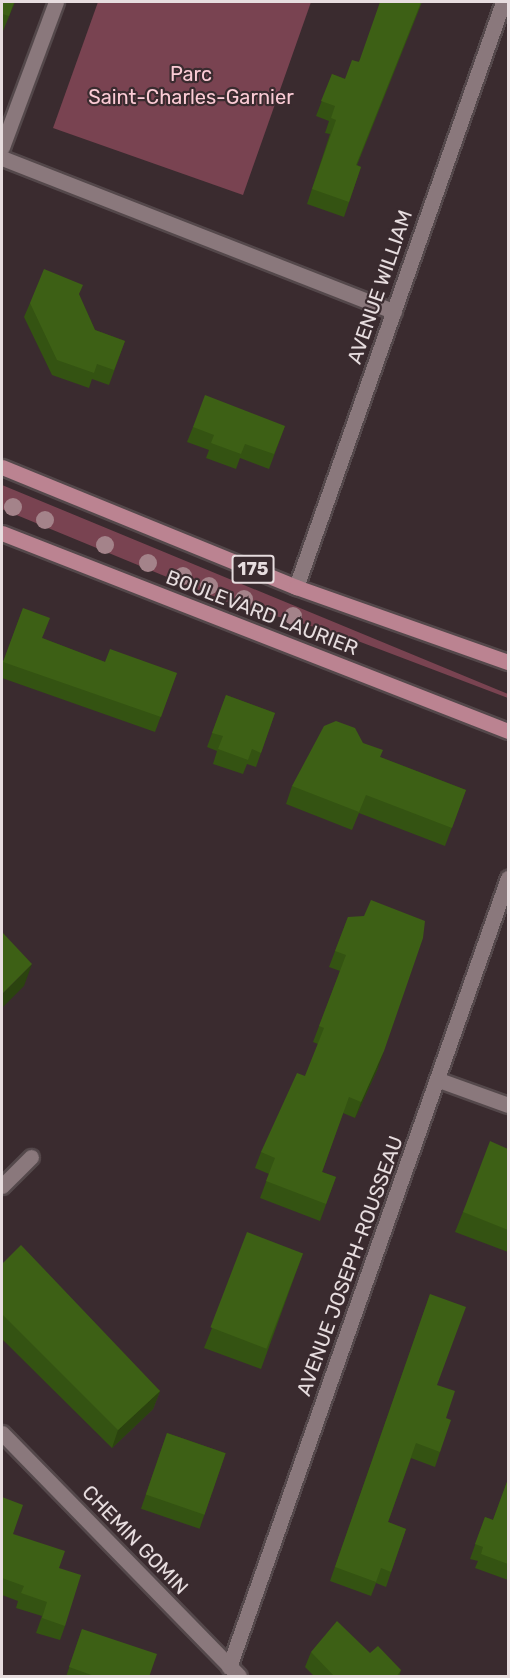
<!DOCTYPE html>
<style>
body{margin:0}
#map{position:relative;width:510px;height:1678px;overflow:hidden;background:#3a2b2f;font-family:Rubik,sans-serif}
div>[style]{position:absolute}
.green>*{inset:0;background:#794351}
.roads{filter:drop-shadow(2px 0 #54484b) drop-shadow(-2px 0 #54484b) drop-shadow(0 2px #54484b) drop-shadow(0 -2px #54484b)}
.minor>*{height:15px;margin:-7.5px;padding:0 7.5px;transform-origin:7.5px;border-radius:7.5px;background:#8a787c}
.major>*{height:15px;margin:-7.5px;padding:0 7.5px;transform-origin:7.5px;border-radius:7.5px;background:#bb8391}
.trees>*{width:18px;height:18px;margin:-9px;border-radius:50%;background:#a4838a}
.wall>*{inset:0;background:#345312;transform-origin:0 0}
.shaded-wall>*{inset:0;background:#2b430f}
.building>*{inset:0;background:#3d6015;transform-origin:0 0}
span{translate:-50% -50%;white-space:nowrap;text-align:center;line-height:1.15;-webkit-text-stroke:4.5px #3a2b2f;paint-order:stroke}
.shield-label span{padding:2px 4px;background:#3a2b2f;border:2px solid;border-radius:4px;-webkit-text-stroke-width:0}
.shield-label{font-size:18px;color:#e7dddf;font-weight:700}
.park-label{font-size:20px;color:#fbcbd5}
.street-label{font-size:20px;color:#e7dddf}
.frame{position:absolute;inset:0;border:3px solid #e7dddf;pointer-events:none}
</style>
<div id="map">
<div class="green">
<div style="clip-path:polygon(98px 2px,311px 2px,243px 195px,53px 128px)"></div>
<div style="clip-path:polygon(2px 485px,508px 694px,508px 698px,342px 635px,230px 603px,2px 509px)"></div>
</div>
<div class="roads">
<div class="minor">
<div style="left:2px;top:147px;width:155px;rotate:-69.6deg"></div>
<div style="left:2px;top:158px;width:421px;rotate:21.4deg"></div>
<div style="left:296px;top:587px;width:621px;rotate:-70.51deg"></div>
<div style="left:439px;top:1080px;width:73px;rotate:19.9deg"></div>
<div style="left:2px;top:1186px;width:41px;rotate:-45deg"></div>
<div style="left:2px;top:1433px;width:339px;rotate:45.7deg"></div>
<div style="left:229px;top:1667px;width:837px;rotate:-70.53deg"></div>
</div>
<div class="major">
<div style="left:2px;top:467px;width:318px;rotate:22.2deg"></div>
<div style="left:296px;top:587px;width:225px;rotate:19.5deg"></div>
<div style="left:2px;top:533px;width:543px;rotate:21.37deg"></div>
</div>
</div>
<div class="trees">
<div style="left:13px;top:507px"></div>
<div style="left:45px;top:520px"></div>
<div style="left:105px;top:545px"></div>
<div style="left:148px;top:563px"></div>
<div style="left:183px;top:576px"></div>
<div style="left:209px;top:586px"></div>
<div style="left:244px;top:599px"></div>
<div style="left:293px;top:616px"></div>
</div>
<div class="wall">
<div style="clip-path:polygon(2px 2px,15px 2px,3px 31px,2px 30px)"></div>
<div style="clip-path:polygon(422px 2px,357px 165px,361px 167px,344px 217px,307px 204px,330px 134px,325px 133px,329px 121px,316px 116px,332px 74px,345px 79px,358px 62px)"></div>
<div style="clip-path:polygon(79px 295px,95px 330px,125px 341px,109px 385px,92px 379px,89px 388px,52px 375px,24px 317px,30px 303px)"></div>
<div style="clip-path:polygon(285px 426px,269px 469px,240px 458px,236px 469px,206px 458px,209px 450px,187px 442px,193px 427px)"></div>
<div style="clip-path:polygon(23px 608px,42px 638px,105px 662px,177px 673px,155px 732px,2px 678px,2px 665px)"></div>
<div style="clip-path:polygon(226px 695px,275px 713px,256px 767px,247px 764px,243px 774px,213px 764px,217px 751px,207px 747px)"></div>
<div style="clip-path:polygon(363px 743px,380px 757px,466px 790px,445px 846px,359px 813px,352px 830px,286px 804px,292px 786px)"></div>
<div style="clip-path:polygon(348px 917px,378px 1068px,355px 1118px,343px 1113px,322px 1172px,336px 1177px,320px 1221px,260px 1198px,269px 1174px,255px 1168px,261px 1152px,305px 1076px,318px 1044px,313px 1042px,340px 971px,329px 967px)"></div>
<div style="clip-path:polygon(508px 1149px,508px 1252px,455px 1232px,463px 1212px)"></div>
<div style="clip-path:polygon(303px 1253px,261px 1369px,204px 1348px,212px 1328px)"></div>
<div style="clip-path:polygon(2px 1264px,160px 1391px,153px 1409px,112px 1448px,2px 1339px)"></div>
<div style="clip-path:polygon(430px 1294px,437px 1385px,446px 1418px,440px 1452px,435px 1467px,411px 1458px,388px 1522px,406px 1529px,386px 1587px,376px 1583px,371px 1596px,330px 1581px)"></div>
<div style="left:167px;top:1433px;width:62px;height:80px;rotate:19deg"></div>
<div style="clip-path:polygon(508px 1479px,508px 1580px,475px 1568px,478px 1561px,470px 1559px,485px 1517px,493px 1520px)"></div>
<div style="clip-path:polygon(2px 1497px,13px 1534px,59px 1568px,65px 1626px,60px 1640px,36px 1633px,42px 1616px,16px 1608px,18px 1601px,2px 1595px)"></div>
<div style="clip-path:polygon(82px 1629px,149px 1677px,66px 1677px)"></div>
<div style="clip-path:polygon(311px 1652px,370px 1653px,401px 1670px,399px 1677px,315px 1677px,305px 1667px)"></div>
</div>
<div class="shaded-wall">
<div style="clip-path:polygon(32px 964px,24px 986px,2px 1008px,2px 994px)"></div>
<div style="clip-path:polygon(384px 1051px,378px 1068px,355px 1118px,361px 1102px)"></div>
<div style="clip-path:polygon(160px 1391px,153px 1409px,112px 1448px,118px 1430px)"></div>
</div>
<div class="building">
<div style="clip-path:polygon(2px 2px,14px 2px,9px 16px,2px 14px)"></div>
<div style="clip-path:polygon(380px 2px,421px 2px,356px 165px,361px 167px,349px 202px,312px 189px,336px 120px,331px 118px,335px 106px,321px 101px,332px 74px,345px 79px,352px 60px,359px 62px)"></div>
<div style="clip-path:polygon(44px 269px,83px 285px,79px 294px,95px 330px,125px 341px,114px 370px,97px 364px,94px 373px,57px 360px,30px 303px)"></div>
<div style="clip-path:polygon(205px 395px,285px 426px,274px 454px,245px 444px,241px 454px,211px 443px,214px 435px,193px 427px)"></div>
<div style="clip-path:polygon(23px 608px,50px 618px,42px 638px,105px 662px,110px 649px,177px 673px,161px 717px,3px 662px)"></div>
<div style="clip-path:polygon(226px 695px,275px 713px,261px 753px,252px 749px,248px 760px,218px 749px,223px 736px,212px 733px)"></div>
<div style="clip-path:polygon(336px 721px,355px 728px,363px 743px,383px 750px,380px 757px,466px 790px,452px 828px,366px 795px,359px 812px,292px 786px,324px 726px)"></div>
<div style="clip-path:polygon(371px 900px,425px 921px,423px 938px,384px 1051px,361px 1102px,349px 1097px,322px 1172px,336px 1177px,326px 1204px,266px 1181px,275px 1158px,261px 1152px,297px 1073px,305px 1076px,324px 1028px,319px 1026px,346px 955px,335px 951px,348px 917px,364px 916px)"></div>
<div style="clip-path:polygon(2px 932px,32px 964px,2px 994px)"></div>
<div style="clip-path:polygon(490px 1141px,508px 1149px,508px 1230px,463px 1212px)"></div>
<div style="left:247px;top:1232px;width:60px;height:102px;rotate:21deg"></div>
<div style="clip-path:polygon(21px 1245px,160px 1391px,118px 1430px,2px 1314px,2px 1264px)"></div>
<div style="clip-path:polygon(430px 1294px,466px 1307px,437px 1385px,455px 1391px,446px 1418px,451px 1420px,440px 1452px,416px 1443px,388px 1522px,406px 1529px,391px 1572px,381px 1568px,376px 1582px,335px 1567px)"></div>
<div style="left:167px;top:1433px;width:62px;height:65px;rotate:19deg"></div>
<div style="clip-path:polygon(508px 1479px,508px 1564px,481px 1554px,483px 1547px,475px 1544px,485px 1517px,493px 1520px)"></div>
<div style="clip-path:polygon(2px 1497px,23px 1505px,13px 1534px,65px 1551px,59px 1568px,81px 1575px,65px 1626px,42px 1618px,47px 1602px,21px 1593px,24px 1586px,2px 1578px)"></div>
<div style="clip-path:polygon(337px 1621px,370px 1653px,378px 1646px,401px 1670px,396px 1677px,335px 1677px,311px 1652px)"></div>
<div style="clip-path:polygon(82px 1629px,157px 1654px,149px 1677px,97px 1677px,69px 1667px)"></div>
</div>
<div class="shield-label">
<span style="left:253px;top:569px">175</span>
</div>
<div class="park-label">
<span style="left:191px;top:86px">Parc<br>Saint-Charles-Garnier</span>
</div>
<div class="street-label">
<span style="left:380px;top:287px;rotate:-71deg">AVENUE WILLIAM</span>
<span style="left:262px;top:613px;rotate:21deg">BOULEVARD LAURIER</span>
<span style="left:350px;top:1266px;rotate:-70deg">AVENUE JOSEPH-ROUSSEAU</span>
<span style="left:135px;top:1540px;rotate:46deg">CHEMIN GOMIN</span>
</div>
<div class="frame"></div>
</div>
